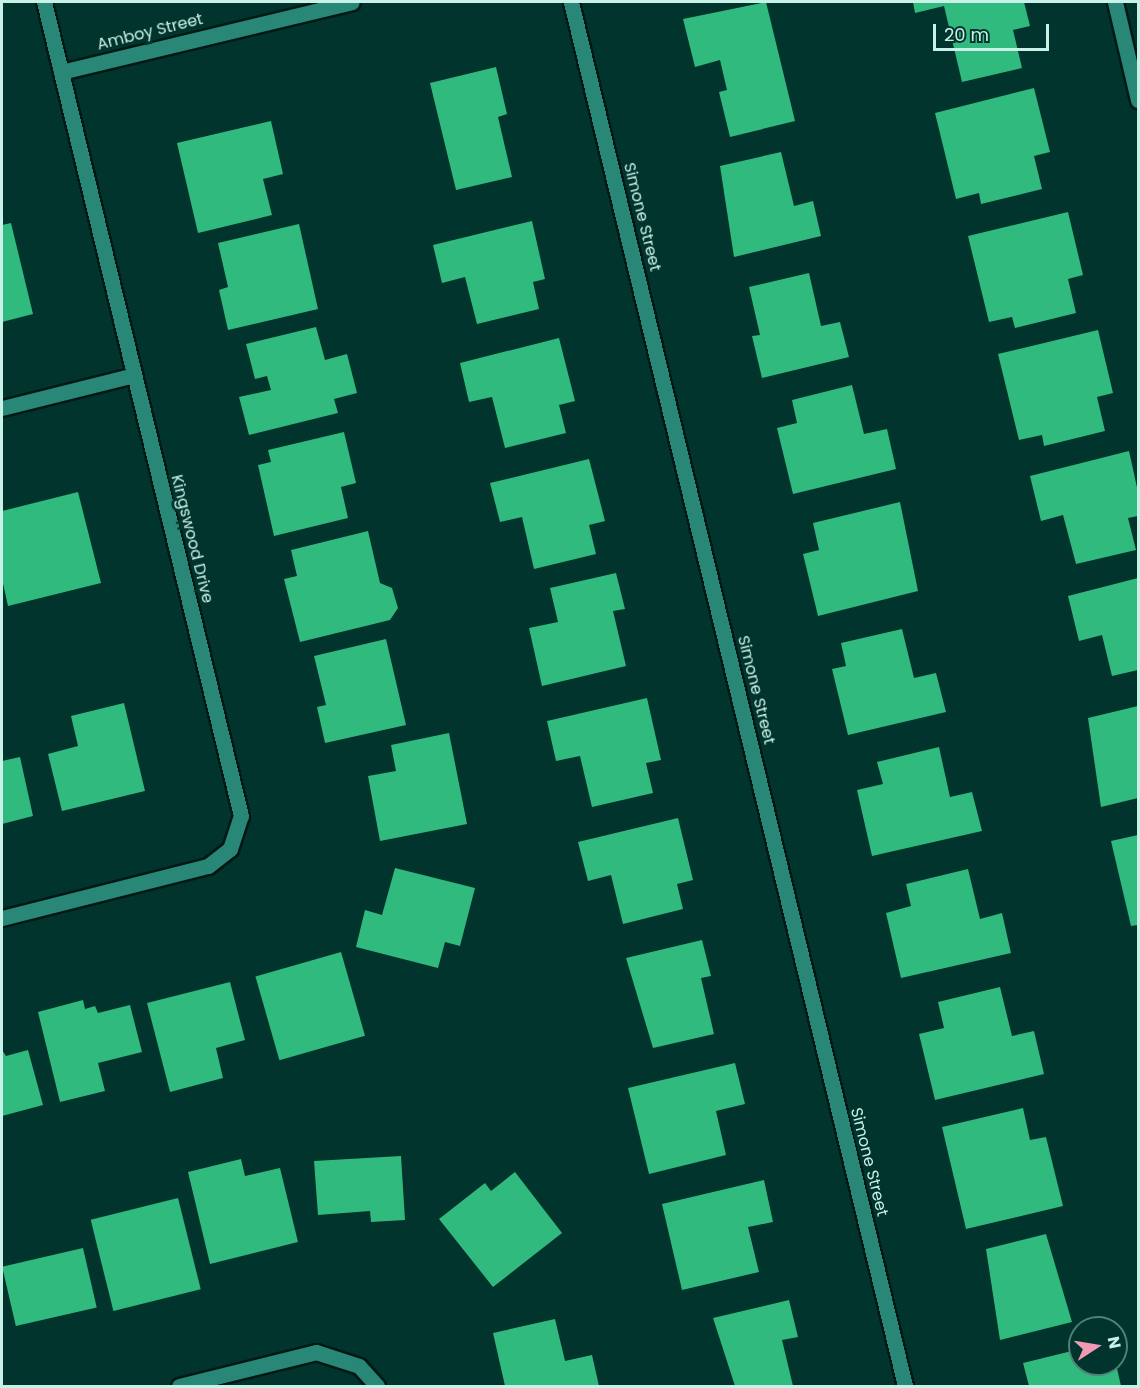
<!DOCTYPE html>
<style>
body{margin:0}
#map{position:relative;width:1140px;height:1388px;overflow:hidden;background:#00342c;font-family:Poppins,sans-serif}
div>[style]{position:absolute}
.building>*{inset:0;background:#30ba7e;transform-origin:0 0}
.roads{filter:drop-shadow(2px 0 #001914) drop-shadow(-2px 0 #001914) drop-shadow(0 2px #001914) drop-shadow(0 -2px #001914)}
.street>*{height:15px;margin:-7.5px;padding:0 7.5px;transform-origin:7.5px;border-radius:7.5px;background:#288777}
span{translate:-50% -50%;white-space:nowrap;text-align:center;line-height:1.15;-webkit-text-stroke:6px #00342c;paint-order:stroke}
.street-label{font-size:16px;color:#c8f1e8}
.frame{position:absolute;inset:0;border:3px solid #c8f1e8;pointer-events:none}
.north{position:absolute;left:1068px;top:1316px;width:60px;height:60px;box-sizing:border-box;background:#00342c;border:2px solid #508077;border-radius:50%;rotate:78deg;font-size:16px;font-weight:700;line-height:24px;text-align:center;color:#c8f1e8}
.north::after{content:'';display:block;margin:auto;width:21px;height:27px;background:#f09ab5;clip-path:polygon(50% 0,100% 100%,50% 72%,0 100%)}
.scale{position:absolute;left:933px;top:24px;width:116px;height:27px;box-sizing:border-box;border:3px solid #c8f1e8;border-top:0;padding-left:8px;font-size:18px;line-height:21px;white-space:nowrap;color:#c8f1e8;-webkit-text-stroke:4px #00342c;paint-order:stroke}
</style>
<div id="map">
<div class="building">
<div style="clip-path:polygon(766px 2px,795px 121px,730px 137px,719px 92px,727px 90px,720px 60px,695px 67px,683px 19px)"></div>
<div style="clip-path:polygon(913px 2px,1024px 2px,1030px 26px,1013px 30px,1022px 68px,962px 82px,944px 6px,915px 13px)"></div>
<div style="clip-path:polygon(496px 67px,507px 114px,498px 117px,512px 177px,456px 190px,430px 83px)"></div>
<div style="clip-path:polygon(1034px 88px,1050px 152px,1034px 156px,1042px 189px,981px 204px,979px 193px,956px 199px,935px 113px)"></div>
<div style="clip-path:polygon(271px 121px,283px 174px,263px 179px,272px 215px,198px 233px,177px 143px)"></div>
<div style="clip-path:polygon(781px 152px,794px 206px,813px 201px,821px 236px,734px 257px,720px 166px)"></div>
<div style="clip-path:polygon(1068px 212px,1083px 275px,1068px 279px,1076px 313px,1015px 328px,1012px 317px,989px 322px,968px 236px)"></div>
<div style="clip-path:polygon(532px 221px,545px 279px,533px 282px,539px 309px,477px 324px,465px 277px,442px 283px,433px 245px)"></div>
<div style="clip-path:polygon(11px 223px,33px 314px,2px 322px,2px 225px)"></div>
<div style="clip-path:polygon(299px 224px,318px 309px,228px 330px,219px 290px,228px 287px,218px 243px)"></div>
<div style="clip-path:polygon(809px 273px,821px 326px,840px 322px,849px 357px,762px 378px,752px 336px,760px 335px,749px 287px)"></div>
<div style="clip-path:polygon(316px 327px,325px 360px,347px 354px,357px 393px,334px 399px,338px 413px,249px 435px,239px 397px,271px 390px,267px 376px,255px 379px,246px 344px)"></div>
<div style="clip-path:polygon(1098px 330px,1113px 393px,1097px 397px,1105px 431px,1044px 446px,1042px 435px,1019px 440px,998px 354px)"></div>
<div style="clip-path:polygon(559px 338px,575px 401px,559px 405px,566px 433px,505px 448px,492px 397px,469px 402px,460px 363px)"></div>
<div style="clip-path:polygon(852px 385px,864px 434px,887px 429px,896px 469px,793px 494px,777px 428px,797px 423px,792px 400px)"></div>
<div style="clip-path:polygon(344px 432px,356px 483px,341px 487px,348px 518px,274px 536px,258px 465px,271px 462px,268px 450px)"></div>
<div style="clip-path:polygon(1129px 451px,1138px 492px,1138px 516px,1128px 518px,1136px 550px,1076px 564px,1063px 515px,1041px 521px,1030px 476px)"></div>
<div style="clip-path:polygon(589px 459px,605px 521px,589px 525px,596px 554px,534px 569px,522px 517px,500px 522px,490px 483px)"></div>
<div style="clip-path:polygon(78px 492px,101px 583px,8px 606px,2px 579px,2px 511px)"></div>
<div style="clip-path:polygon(900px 502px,918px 591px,818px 616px,803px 554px,819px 550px,813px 523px)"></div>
<div style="clip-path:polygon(368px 531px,380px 583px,392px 588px,398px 608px,390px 620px,300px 642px,284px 579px,297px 576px,291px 550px)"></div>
<div style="clip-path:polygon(616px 573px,625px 609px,613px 611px,626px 666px,542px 686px,529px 628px,558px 622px,550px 588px)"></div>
<div style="clip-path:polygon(1138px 578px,1138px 670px,1112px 676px,1102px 635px,1079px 641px,1068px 596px)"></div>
<div style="clip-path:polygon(902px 629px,914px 678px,936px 673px,946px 712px,848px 735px,832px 669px,846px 666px,841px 643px)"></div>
<div style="clip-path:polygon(386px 639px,406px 725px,325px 743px,317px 707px,326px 705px,314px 656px)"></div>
<div style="clip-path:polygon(647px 698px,661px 760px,646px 763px,653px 793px,592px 807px,580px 756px,556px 761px,547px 721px)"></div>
<div style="clip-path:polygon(124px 703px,145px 791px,62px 811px,48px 754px,78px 746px,71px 716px)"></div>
<div style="clip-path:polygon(1138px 706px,1138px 798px,1101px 807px,1088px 718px)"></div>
<div style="clip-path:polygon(449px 733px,467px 824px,380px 841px,368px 776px,396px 771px,391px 745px)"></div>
<div style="clip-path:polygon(939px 747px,950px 797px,972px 792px,982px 831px,872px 856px,857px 790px,883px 784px,877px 762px)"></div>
<div style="clip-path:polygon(20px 757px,33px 816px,2px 824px,2px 761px)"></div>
<div style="clip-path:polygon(678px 818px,693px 880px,677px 884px,683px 909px,623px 924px,611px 875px,588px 881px,578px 842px)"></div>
<div style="clip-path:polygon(1138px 835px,1138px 925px,1131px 926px,1111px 841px)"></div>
<div style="clip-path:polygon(395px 868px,475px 888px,460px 946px,445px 942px,438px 968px,356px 947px,365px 910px,382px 915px)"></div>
<div style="clip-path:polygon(968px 869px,980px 919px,1002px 913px,1011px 953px,901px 978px,886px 913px,911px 906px,906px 884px)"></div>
<div style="clip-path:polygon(702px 940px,711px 976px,701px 978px,714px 1034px,653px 1048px,626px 958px)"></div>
<div style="left:341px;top:952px;width:87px;height:89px;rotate:74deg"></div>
<div style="clip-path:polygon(230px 982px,245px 1040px,216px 1048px,223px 1078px,170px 1092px,147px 1003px)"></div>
<div style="clip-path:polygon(1000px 987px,1012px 1036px,1034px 1031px,1044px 1074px,935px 1100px,919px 1034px,944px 1028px,938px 1002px)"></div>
<div style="clip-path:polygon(83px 1000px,85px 1009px,95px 1006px,98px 1013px,130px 1005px,142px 1052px,98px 1063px,105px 1091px,60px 1102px,38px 1012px)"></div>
<div style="clip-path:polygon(2px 1050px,6px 1056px,28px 1050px,43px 1105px,2px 1116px)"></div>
<div style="clip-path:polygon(735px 1063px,745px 1104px,716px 1111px,726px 1155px,649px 1174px,628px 1088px)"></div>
<div style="clip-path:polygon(1023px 1108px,1030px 1140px,1046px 1137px,1063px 1206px,966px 1229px,942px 1127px)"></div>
<div style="clip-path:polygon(401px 1156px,405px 1220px,371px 1222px,370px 1211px,318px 1215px,314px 1161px)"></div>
<div style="clip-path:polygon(241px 1159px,245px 1176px,280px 1168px,298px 1242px,210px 1264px,188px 1172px)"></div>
<div style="clip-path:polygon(515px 1172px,562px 1233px,493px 1287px,439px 1219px,485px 1183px,491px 1191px)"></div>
<div style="clip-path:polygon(764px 1180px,773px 1222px,748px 1227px,759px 1272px,682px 1290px,662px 1204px)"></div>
<div style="left:178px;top:1198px;width:94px;height:90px;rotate:76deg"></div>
<div style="clip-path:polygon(1046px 1234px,1072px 1322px,1000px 1340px,986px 1249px)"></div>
<div style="left:83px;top:1248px;width:61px;height:83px;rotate:77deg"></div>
<div style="clip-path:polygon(789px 1300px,798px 1337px,782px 1340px,793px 1386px,735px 1386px,713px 1318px)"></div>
<div style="clip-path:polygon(555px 1319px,565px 1361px,592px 1355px,599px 1386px,505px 1386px,493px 1333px)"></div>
<div style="clip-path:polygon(1080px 1349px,1080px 1364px,1116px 1364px,1121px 1386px,1029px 1386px,1023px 1363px)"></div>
</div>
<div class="roads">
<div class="street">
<div style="left:571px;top:2px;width:1424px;rotate:76.43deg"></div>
<div style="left:1115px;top:2px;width:101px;rotate:76.8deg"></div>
<div style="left:61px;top:72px;width:299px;rotate:-13.5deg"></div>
<div style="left:2px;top:408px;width:136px;rotate:-14deg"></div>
<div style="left:2px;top:918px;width:212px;rotate:-14.2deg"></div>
<div style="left:208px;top:866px;width:28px;rotate:-38deg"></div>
<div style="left:230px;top:849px;width:35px;rotate:-72deg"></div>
<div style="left:241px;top:816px;width:837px;rotate:-103.6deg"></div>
<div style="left:179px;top:1386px;width:141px;rotate:-13.9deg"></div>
<div style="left:316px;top:1352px;width:45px;rotate:18deg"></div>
<div style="left:359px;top:1366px;width:27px;rotate:48deg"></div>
</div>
</div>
<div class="street-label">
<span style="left:150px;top:32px;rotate:-14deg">Amboy Street</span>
<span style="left:642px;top:217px;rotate:76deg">Simone Street</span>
<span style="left:192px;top:539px;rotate:76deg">Kingswood Drive</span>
<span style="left:756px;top:690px;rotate:76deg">Simone Street</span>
<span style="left:869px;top:1162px;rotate:76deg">Simone Street</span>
</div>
<div class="frame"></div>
<div class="north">N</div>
<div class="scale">20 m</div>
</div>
